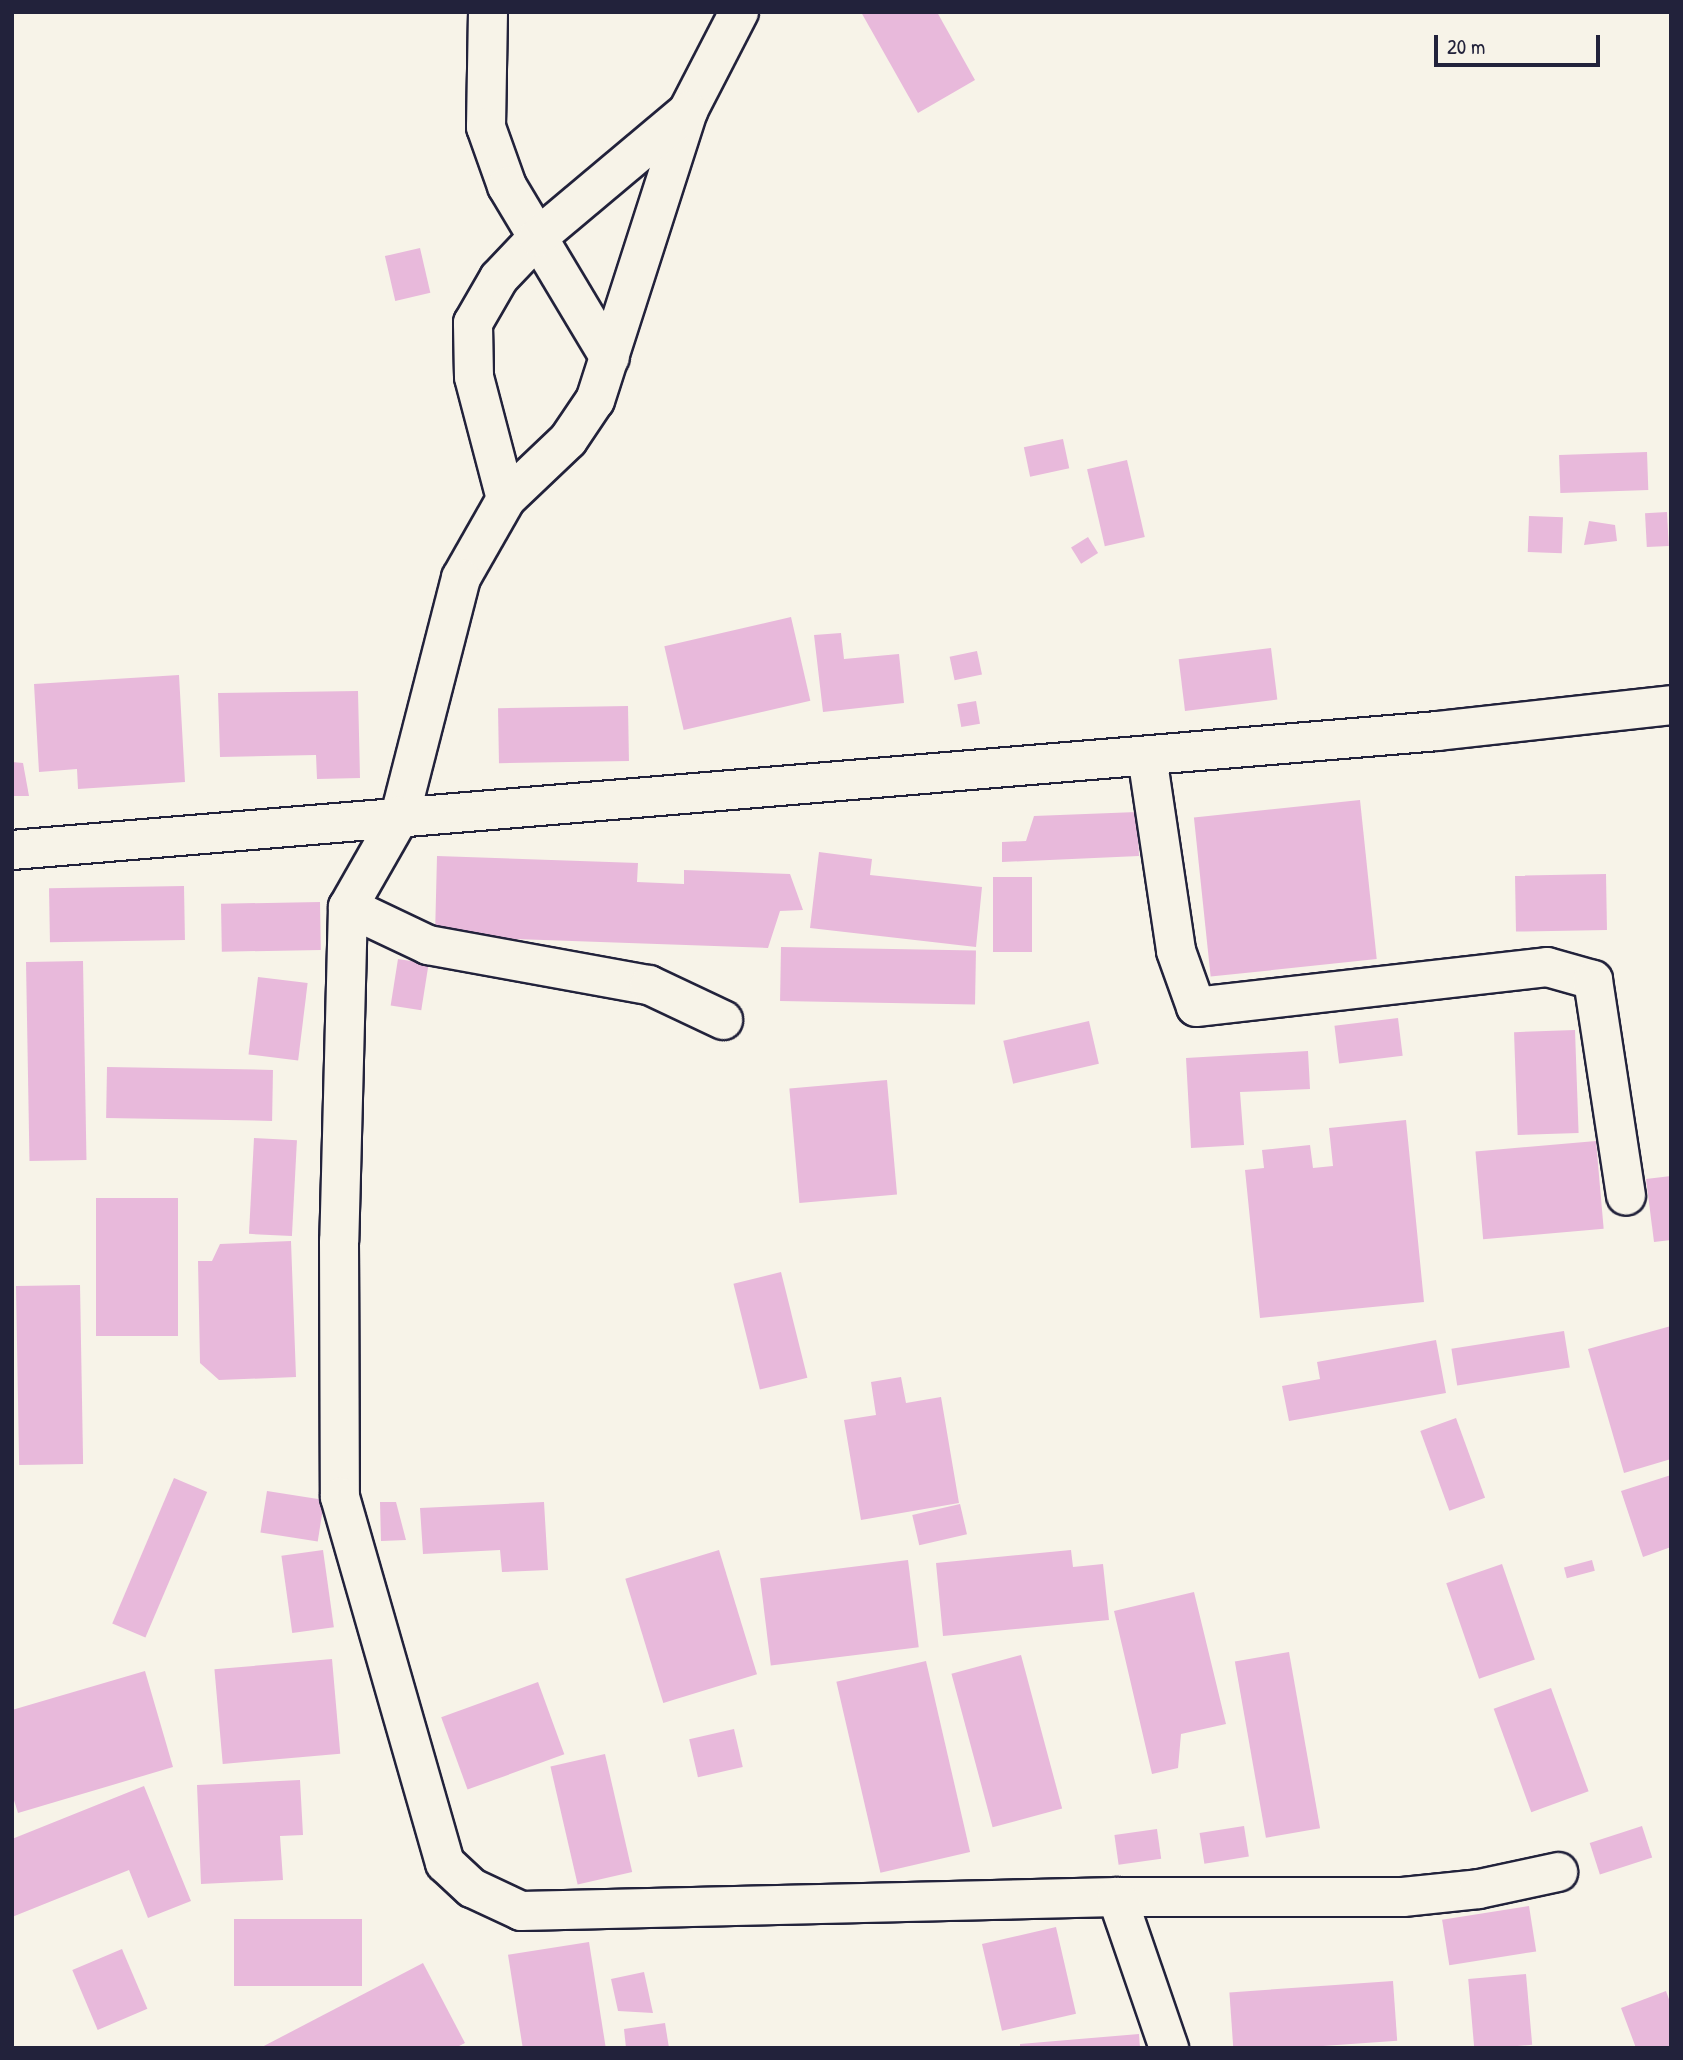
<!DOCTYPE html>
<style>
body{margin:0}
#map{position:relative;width:1683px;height:2060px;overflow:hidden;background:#f7f3e8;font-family:"Patrick Hand",sans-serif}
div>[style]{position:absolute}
.building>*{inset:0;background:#e8b9db;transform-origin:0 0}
.roads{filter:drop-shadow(2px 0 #22223b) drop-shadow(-2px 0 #22223b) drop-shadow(0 2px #22223b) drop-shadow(0 -2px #22223b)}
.minor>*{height:38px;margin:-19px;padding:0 19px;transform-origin:19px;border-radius:19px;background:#f7f3e8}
span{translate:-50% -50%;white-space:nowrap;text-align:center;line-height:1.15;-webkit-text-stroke:6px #f7f3e8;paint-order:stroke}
.frame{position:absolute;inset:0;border:14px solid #22223b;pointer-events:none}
.scale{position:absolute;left:1434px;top:35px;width:166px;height:32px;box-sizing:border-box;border:4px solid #22223b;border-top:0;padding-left:9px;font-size:21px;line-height:24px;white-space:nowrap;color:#22223b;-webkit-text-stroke:5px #f7f3e8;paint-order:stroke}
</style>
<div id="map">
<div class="building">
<div style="clip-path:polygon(861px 12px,937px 12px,975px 80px,918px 113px)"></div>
<div style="left:420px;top:248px;width:46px;height:36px;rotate:77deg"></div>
<div style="left:1063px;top:439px;width:30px;height:40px;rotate:78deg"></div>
<div style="left:1647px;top:452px;width:38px;height:88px;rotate:88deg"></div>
<div style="left:1127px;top:460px;width:79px;height:41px;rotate:77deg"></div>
<div style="left:1667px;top:512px;width:34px;height:22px;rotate:87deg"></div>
<div style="left:1529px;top:516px;width:34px;height:36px;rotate:2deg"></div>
<div style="clip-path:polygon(1589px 521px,1615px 525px,1617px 541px,1584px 545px)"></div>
<div style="left:1088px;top:537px;width:19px;height:20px;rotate:58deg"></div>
<div style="left:791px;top:617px;width:86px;height:130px;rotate:77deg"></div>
<div style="clip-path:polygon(841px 633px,844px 659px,899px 654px,904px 703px,823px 712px,814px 635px)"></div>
<div style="left:1271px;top:648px;width:52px;height:93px;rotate:83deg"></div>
<div style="left:977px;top:651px;width:24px;height:28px;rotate:78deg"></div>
<div style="clip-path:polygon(179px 675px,185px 782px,78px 789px,77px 769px,39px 772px,34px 684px)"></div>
<div style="clip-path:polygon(358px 691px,360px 778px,317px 779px,316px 755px,220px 757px,218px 693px)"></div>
<div style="left:976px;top:701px;width:23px;height:19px;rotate:80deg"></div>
<div style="left:628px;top:706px;width:55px;height:130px;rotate:89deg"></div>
<div style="clip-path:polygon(12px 762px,23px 763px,29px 796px,12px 796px)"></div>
<div style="left:1360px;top:800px;width:160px;height:167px;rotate:84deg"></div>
<div style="clip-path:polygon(1137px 812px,1139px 856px,1002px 862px,1002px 842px,1026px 841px,1034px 816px)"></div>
<div style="clip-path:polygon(819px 852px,872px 859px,870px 875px,982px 887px,976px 947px,810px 928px)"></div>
<div style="clip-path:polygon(437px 856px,638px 863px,637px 882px,684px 884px,684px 870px,790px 874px,803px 910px,780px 911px,768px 948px,435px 936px)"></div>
<div style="left:1606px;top:874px;width:56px;height:91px;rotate:89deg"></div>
<div style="left:993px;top:877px;width:39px;height:75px"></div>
<div style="left:184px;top:886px;width:54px;height:135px;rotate:89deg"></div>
<div style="left:320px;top:902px;width:48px;height:99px;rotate:89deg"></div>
<div style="left:781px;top:947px;width:195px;height:54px;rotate:1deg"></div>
<div style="left:398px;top:959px;width:31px;height:47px;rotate:9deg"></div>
<div style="left:83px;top:961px;width:199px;height:57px;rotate:89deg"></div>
<div style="left:258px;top:977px;width:50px;height:78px;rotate:7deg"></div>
<div style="left:1398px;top:1018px;width:38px;height:64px;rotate:83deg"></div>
<div style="left:1089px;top:1021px;width:44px;height:88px;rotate:77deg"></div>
<div style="left:1575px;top:1030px;width:103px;height:61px;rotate:88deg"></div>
<div style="clip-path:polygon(1308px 1051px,1310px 1089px,1240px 1092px,1244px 1145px,1191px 1148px,1186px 1058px)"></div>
<div style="left:107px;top:1067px;width:166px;height:51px;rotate:1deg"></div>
<div style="left:887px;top:1080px;width:115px;height:98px;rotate:85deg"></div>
<div style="clip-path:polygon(1406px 1120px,1424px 1302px,1260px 1318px,1245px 1170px,1264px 1168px,1262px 1150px,1310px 1145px,1313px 1168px,1333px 1166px,1329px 1128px)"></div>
<div style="left:254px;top:1138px;width:43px;height:96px;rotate:3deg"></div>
<div style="left:1596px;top:1141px;width:88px;height:121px;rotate:85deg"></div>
<div style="clip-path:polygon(1671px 1176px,1671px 1240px,1654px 1242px,1646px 1179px)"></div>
<div style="left:96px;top:1198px;width:82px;height:138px"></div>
<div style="clip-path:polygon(291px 1241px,296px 1377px,219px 1380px,200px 1363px,198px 1261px,212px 1261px,220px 1244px)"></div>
<div style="left:781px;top:1272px;width:109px;height:49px;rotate:76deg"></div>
<div style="left:80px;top:1285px;width:179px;height:64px;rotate:89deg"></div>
<div style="clip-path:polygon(1671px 1326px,1671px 1459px,1624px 1473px,1588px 1349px)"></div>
<div style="left:1564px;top:1331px;width:37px;height:114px;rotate:81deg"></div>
<div style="clip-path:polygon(1436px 1340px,1446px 1393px,1289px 1421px,1282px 1386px,1320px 1379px,1317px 1362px)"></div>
<div style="clip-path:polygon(901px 1377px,906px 1403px,941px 1397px,959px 1503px,861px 1520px,844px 1420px,876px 1415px,871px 1382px)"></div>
<div style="left:1456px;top:1418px;width:85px;height:38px;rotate:70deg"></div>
<div style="clip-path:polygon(1671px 1475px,1671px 1547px,1643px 1557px,1621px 1491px)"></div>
<div style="left:174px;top:1478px;width:36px;height:158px;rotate:23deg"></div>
<div style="left:267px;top:1491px;width:58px;height:42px;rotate:9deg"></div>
<div style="clip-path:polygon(380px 1502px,396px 1502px,406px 1540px,381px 1541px)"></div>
<div style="clip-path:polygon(544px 1502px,548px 1570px,502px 1572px,500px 1550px,423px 1554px,420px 1508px)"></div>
<div style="left:960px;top:1504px;width:31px;height:49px;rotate:77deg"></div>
<div style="left:323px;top:1550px;width:78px;height:42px;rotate:82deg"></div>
<div style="left:719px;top:1550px;width:130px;height:98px;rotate:73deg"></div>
<div style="clip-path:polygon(1071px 1550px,1073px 1567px,1103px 1564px,1109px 1620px,943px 1636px,936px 1563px)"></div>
<div style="left:908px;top:1560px;width:88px;height:149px;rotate:83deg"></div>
<div style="left:1592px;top:1560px;width:11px;height:29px;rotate:75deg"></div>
<div style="left:1502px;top:1564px;width:101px;height:59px;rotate:71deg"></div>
<div style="clip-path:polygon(1194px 1592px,1226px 1724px,1181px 1734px,1178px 1768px,1152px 1774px,1114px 1611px)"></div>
<div style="left:1289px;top:1652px;width:179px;height:55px;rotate:80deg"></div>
<div style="left:1021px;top:1655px;width:159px;height:72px;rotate:75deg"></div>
<div style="left:332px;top:1659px;width:95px;height:118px;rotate:85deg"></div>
<div style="left:926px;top:1661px;width:196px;height:92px;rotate:77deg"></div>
<div style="clip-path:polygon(145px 1671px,173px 1767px,18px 1813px,12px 1794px,12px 1710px)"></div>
<div style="left:538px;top:1682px;width:77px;height:103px;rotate:70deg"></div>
<div style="left:1551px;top:1688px;width:110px;height:61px;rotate:70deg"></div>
<div style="left:734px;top:1729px;width:39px;height:46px;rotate:77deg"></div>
<div style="left:605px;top:1754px;width:121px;height:56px;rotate:77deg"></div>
<div style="clip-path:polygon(300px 1780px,303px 1835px,280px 1836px,283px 1880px,201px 1884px,197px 1785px)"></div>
<div style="clip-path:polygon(144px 1786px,191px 1901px,148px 1918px,129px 1870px,12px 1917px,12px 1839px)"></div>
<div style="left:1244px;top:1826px;width:31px;height:45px;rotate:81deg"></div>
<div style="left:1642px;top:1826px;width:33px;height:55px;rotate:72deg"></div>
<div style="left:1157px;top:1829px;width:30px;height:43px;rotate:82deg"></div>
<div style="left:1529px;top:1906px;width:46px;height:88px;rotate:81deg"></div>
<div style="left:234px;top:1919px;width:128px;height:67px"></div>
<div style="left:1056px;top:1927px;width:89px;height:76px;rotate:77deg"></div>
<div style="left:589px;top:1942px;width:107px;height:82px;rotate:81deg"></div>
<div style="left:122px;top:1949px;width:65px;height:54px;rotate:67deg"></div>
<div style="clip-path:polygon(423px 1963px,465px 2043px,455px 2048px,260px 2048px)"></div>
<div style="clip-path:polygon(644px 1972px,653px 2013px,618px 2011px,611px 1979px)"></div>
<div style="left:1526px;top:1974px;width:71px;height:58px;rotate:85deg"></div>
<div style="left:1393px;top:1981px;width:60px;height:164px;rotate:86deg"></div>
<div style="clip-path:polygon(1666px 1991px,1671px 2005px,1671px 2048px,1636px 2048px,1621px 2008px)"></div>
<div style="clip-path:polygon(665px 2023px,669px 2048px,626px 2048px,624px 2029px)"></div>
<div style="clip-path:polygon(1139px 2034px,1140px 2048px,1020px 2048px,1020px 2044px)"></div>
</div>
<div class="roads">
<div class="minor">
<div style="left:488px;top:12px;width:115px;rotate:91deg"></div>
<div style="left:486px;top:127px;width:63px;rotate:70.4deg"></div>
<div style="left:507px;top:186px;width:200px;rotate:59.1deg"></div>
<div style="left:739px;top:12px;width:111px;rotate:117.3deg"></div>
<div style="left:688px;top:111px;width:304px;rotate:107.8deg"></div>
<div style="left:595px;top:400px;width:48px;rotate:124deg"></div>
<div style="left:568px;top:440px;width:86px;rotate:136.4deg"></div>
<div style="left:506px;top:499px;width:91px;rotate:119.7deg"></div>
<div style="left:461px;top:578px;width:246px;rotate:104.4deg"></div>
<div style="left:400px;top:816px;width:105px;rotate:119.7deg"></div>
<div style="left:348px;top:907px;width:334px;rotate:91.5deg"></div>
<div style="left:339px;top:1241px;width:256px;rotate:89.8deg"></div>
<div style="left:340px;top:1497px;width:381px;rotate:74deg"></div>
<div style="left:445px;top:1863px;width:37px;rotate:43deg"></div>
<div style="left:472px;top:1888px;width:54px;rotate:25.1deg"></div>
<div style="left:521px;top:1911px;width:596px;rotate:-1.35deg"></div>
<div style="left:1117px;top:1897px;width:286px"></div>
<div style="left:1403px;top:1897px;width:76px;rotate:-6deg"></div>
<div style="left:1479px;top:1889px;width:81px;rotate:-12.1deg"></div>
<div style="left:506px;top:499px;width:126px;rotate:-104.7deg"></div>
<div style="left:474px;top:377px;width:54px;rotate:-91.1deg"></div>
<div style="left:473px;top:323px;width:52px;rotate:-60deg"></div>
<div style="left:499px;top:278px;width:57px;rotate:-46.4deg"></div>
<div style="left:538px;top:237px;width:196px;rotate:-40deg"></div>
<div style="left:1147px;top:756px;width:197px;rotate:81.5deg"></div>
<div style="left:1176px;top:951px;width:59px;rotate:70.3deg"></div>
<div style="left:1196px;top:1007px;width:353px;rotate:-6.5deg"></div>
<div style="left:1547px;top:967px;width:48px;rotate:15.8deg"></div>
<div style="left:1593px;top:980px;width:218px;rotate:81.3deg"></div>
<div style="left:12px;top:850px;width:1430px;rotate:-4.77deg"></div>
<div style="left:1437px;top:731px;width:235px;rotate:-6.3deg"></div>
<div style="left:348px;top:907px;width:89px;rotate:25.4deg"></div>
<div style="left:428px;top:945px;width:225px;rotate:10.3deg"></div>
<div style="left:649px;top:985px;width:82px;rotate:25.3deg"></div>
<div style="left:1117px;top:1897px;width:160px;rotate:71deg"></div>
</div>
</div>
<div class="frame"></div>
<div class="scale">20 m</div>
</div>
